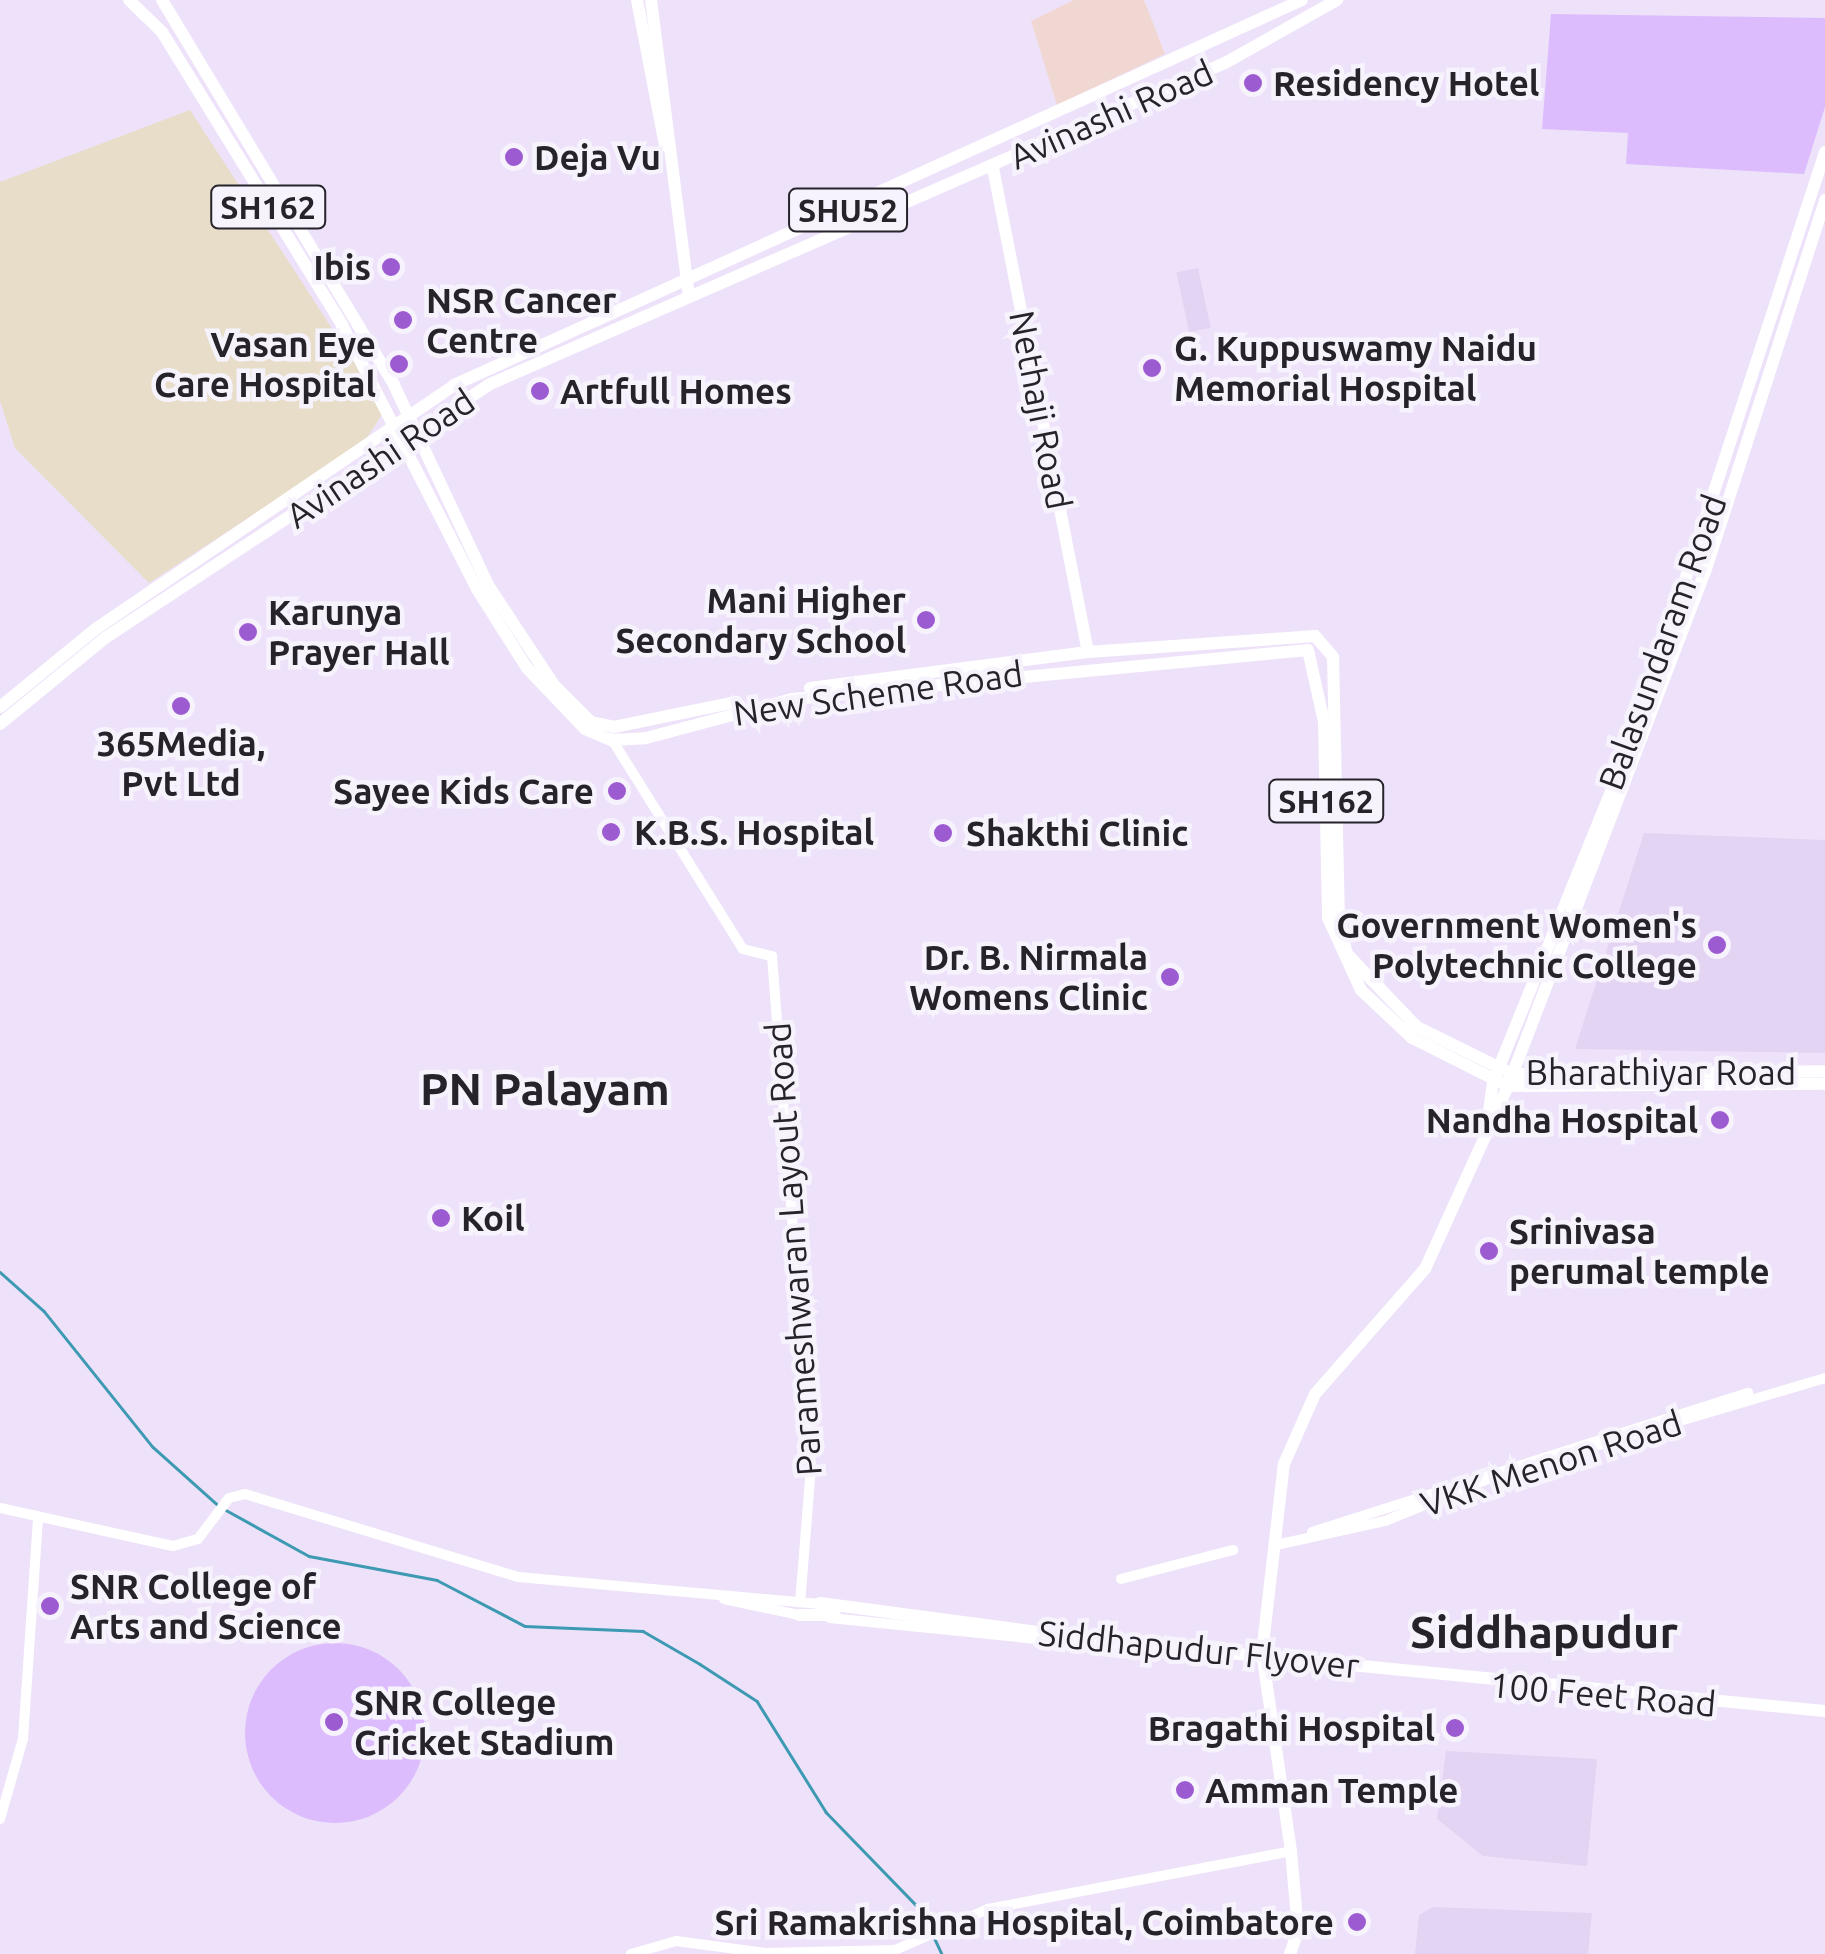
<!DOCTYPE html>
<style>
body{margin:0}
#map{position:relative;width:1825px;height:1954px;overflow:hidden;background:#eee2fa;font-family:Ubuntu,sans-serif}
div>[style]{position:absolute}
.commercial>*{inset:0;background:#f1d7d1}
.industrial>*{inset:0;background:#e7ddc8}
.built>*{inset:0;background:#e3d4f3;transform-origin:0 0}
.green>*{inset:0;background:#dcbcfc}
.round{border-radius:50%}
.stream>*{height:2.5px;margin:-1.25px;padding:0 1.25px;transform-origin:1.25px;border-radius:1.25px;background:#3e9ab2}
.minor>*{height:10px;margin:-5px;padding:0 5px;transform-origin:5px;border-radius:5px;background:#fff}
.major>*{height:12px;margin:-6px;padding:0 6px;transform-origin:6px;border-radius:6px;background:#fff}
.dots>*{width:28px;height:28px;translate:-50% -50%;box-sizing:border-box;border:5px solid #f7f3fd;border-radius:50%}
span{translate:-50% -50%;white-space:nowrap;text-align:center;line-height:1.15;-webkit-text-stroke:9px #f7f3fd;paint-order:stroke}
.shield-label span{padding:2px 8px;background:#f7f3fd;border:2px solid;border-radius:8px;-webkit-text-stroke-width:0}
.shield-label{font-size:32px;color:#27232b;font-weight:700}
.poi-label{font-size:35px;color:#27232b;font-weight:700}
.left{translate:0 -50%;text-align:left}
.right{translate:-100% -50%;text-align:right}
.street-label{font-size:35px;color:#27232b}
.district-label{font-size:45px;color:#27232b;font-weight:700}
</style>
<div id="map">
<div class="commercial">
<div style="clip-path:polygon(1074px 0,1144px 0,1165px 54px,1057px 105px,1031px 21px)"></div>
</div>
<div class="industrial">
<div style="clip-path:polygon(190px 110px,385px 410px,364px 442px,149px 583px,15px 448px,0 401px,0 182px)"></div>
</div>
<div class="built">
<div style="left:1198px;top:268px;width:61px;height:22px;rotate:78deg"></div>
<div style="clip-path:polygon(1644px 833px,1825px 840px,1825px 1053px,1575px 1049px)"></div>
<div style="clip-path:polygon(1446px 1751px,1597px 1759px,1587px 1866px,1483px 1856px,1437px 1819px)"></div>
<div style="clip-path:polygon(1433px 1907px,1592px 1913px,1588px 1954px,1415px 1954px,1419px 1915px)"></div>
</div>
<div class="green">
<div style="clip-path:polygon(1551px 14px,1825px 18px,1825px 107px,1804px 174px,1626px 164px,1628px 133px,1542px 129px)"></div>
<div class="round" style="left:245px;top:1643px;width:180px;height:180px"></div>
</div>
<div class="stream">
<div style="left:0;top:1272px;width:59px;rotate:41.6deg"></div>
<div style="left:44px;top:1311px;width:174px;rotate:51.3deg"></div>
<div style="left:153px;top:1447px;width:89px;rotate:41.8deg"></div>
<div style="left:226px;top:1510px;width:95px;rotate:29deg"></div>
<div style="left:309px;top:1556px;width:130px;rotate:10.6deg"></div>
<div style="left:437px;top:1580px;width:99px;rotate:27.6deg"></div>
<div style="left:525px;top:1626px;width:118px;rotate:2.4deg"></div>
<div style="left:643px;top:1631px;width:66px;rotate:30.1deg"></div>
<div style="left:700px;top:1664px;width:68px;rotate:33deg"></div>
<div style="left:757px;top:1701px;width:131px;rotate:58.1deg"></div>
<div style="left:826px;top:1812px;width:139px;rotate:45.9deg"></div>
<div style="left:923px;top:1912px;width:20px;rotate:66deg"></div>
<div style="left:934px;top:1937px;width:19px;rotate:65deg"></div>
</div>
<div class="minor">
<div style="left:611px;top:738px;width:249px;rotate:58deg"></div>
<div style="left:743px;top:949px;width:30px;rotate:14deg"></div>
<div style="left:772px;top:956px;width:512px;rotate:85.64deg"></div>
<div style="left:811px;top:1467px;width:136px;rotate:94.6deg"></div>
<div style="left:0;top:1508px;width:177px;rotate:12.4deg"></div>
<div style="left:173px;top:1546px;width:26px;rotate:-16deg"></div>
<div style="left:198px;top:1539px;width:51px;rotate:-52.9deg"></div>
<div style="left:229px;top:1498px;width:16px;rotate:-14deg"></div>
<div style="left:245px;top:1494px;width:285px;rotate:16.9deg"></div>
<div style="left:518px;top:1577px;width:306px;rotate:5.1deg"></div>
<div style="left:1312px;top:1532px;width:458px;rotate:-17.7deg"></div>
<div style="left:1276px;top:1545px;width:112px;rotate:-12.4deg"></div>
<div style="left:1385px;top:1521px;width:125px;rotate:-22.1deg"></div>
<div style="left:1501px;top:1474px;width:338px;rotate:-16.5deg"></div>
<div style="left:1121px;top:1579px;width:116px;rotate:-14.5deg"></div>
<div style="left:724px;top:1599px;width:81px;rotate:12.1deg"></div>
<div style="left:830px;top:1618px;width:238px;rotate:5.8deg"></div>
<div style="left:0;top:1819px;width:83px;rotate:-74deg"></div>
<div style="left:23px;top:1739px;width:222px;rotate:-86.1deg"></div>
<div style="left:631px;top:1954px;width:47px;rotate:-16.1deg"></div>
<div style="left:676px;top:1941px;width:91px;rotate:7.6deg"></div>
<div style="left:766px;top:1953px;width:129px;rotate:-1.3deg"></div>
<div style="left:895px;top:1950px;width:102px;rotate:-23.8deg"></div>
<div style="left:988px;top:1909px;width:309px;rotate:-10.8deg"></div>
</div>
<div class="major">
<div style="left:129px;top:0;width:46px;rotate:44.1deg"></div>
<div style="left:162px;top:32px;width:344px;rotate:58.4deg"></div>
<div style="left:342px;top:325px;width:297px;rotate:62.9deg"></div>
<div style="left:477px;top:589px;width:93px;rotate:57.7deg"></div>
<div style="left:527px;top:668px;width:84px;rotate:46.4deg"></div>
<div style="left:585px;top:729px;width:28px;rotate:23deg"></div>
<div style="left:611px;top:740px;width:35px;rotate:-3deg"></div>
<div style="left:646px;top:738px;width:152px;rotate:-14.9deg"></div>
<div style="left:793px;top:699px;width:517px;rotate:-5.44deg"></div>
<div style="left:1308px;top:650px;width:74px;rotate:77.5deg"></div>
<div style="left:1324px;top:722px;width:196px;rotate:88.8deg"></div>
<div style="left:1328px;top:918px;width:79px;rotate:65.4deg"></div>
<div style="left:1361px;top:990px;width:70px;rotate:43.3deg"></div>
<div style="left:1412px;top:1038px;width:107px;rotate:26.6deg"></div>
<div style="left:1508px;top:1086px;width:317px;rotate:-0.4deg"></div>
<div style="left:162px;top:0;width:449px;rotate:58.9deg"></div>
<div style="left:394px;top:385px;width:221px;rotate:64.8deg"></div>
<div style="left:488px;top:585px;width:120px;rotate:56.6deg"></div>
<div style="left:554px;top:685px;width:52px;rotate:45deg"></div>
<div style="left:591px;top:722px;width:24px;rotate:12deg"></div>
<div style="left:614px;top:727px;width:125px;rotate:-11.6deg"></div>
<div style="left:637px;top:0;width:148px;rotate:79.1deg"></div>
<div style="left:651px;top:0;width:299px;rotate:82.7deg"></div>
<div style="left:993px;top:168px;width:493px;rotate:78.9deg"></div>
<div style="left:810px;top:688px;width:280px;rotate:-7.4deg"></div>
<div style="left:1088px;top:652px;width:228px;rotate:-4deg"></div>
<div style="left:1315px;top:636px;width:28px;rotate:49deg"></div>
<div style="left:1333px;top:657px;width:265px;rotate:88.7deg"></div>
<div style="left:1339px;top:922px;width:33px;rotate:76deg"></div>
<div style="left:1347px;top:954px;width:101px;rotate:46.2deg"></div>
<div style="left:1417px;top:1027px;width:106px;rotate:26.3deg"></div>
<div style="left:1512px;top:1074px;width:313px;rotate:-0.5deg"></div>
<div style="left:0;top:707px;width:125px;rotate:-39.2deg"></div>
<div style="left:97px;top:628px;width:432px;rotate:-34.2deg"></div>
<div style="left:454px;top:385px;width:931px;rotate:-24.42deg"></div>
<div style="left:0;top:724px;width:136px;rotate:-39.3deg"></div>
<div style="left:105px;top:638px;width:459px;rotate:-33.4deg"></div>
<div style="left:488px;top:385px;width:804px;rotate:-23.6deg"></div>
<div style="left:1225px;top:63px;width:129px;rotate:-29.4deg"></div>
<div style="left:1488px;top:1118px;width:36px;rotate:-82deg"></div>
<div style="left:1493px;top:1082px;width:380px;rotate:-67.9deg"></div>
<div style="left:1636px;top:730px;width:608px;rotate:-71.89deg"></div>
<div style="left:820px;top:1603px;width:287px;rotate:7.6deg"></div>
<div style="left:1104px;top:1641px;width:724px;rotate:5.55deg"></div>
<div style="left:799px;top:1615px;width:36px"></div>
<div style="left:1290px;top:1954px;width:24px;rotate:-71deg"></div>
<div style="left:1298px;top:1931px;width:80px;rotate:-95deg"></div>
<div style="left:1291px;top:1851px;width:200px;rotate:-98.3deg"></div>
<div style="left:1262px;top:1653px;width:190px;rotate:-83.4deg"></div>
<div style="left:1284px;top:1464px;width:77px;rotate:-66.1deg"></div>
<div style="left:1315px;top:1394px;width:167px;rotate:-48.7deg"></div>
<div style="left:1425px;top:1269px;width:201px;rotate:-65.6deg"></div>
<div style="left:1508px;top:1086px;width:554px;rotate:-69.04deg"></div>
<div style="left:1706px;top:569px;width:388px;rotate:-72.1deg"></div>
</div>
<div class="dots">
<div style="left:1253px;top:83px;background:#9d5bd1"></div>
<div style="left:514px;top:157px;background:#9d5bd1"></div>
<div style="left:391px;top:267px;background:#9d5bd1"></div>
<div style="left:403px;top:320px;background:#9d5bd1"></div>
<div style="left:399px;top:364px;background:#9d5bd1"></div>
<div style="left:1152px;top:368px;background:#9d5bd1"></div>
<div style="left:540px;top:391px;background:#9d5bd1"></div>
<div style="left:926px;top:620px;background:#9d5bd1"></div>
<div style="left:248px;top:632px;background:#9d5bd1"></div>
<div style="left:181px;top:706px;background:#9d5bd1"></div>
<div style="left:617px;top:791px;background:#9d5bd1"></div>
<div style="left:611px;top:832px;background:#9d5bd1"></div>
<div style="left:943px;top:833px;background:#9d5bd1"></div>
<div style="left:1717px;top:945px;background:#9d5bd1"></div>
<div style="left:1170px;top:977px;background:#9d5bd1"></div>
<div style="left:1720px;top:1120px;background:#9d5bd1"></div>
<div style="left:441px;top:1218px;background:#9d5bd1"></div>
<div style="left:1489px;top:1251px;background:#9d5bd1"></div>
<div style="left:50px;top:1606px;background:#9d5bd1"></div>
<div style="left:334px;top:1722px;background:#9d5bd1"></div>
<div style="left:1455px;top:1728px;background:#9d5bd1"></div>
<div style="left:1185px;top:1790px;background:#9d5bd1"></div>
<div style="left:1357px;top:1922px;background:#9d5bd1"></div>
</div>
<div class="shield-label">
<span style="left:268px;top:207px">SH162</span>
<span style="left:848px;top:210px">SHU52</span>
<span style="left:1326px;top:801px">SH162</span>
</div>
<div class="poi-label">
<span class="left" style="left:1273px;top:83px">Residency Hotel</span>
<span class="left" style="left:534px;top:157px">Deja Vu</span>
<span class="right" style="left:371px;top:267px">Ibis</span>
<span class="left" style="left:426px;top:320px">NSR Cancer<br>Centre</span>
<span class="right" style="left:376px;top:364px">Vasan Eye<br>Care Hospital</span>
<span class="left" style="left:1174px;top:368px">G. Kuppuswamy Naidu<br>Memorial Hospital</span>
<span class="left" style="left:560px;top:391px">Artfull Homes</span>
<span class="right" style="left:906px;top:620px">Mani Higher<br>Secondary School</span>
<span class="left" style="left:268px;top:632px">Karunya<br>Prayer Hall</span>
<span style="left:181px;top:763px">365Media,<br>Pvt Ltd</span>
<span class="right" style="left:594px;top:791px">Sayee Kids Care</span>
<span class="left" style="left:634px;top:832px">K.B.S. Hospital</span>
<span class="left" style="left:966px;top:833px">Shakthi Clinic</span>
<span class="right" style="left:1697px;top:945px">Government Women's<br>Polytechnic College</span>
<span class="right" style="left:1148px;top:977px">Dr. B. Nirmala<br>Womens Clinic</span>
<span class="right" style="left:1698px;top:1120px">Nandha Hospital</span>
<span class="left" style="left:461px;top:1218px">Koil</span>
<span class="left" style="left:1509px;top:1251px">Srinivasa<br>perumal temple</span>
<span class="left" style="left:70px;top:1606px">SNR College of<br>Arts and Science</span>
<span class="left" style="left:354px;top:1722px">SNR College<br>Cricket Stadium</span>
<span class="right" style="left:1435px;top:1728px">Bragathi Hospital</span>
<span class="left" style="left:1205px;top:1790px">Amman Temple</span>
<span class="right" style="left:1334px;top:1922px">Sri Ramakrishna Hospital, Coimbatore</span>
</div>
<div class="street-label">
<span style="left:1111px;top:114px;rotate:-24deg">Avinashi Road</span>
<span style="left:1041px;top:410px;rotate:79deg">Nethaji Road</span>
<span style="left:380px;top:458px;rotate:-34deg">Avinashi Road</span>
<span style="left:1662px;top:642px;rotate:-70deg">Balasundaram Road</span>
<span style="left:878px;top:693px;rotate:-8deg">New Scheme Road</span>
<span style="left:1661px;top:1072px">Bharathiyar Road</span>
<span style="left:793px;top:1249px;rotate:-94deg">Parameshwaran Layout Road</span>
<span style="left:1551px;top:1463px;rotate:-18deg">VKK Menon Road</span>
<span style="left:1199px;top:1649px;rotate:6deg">Siddhapudur Flyover</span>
<span style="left:1603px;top:1694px;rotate:5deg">100 Feet Road</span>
</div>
<div class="district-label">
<span style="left:545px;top:1089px">PN Palayam</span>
<span style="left:1544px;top:1632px">Siddhapudur</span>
</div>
</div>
